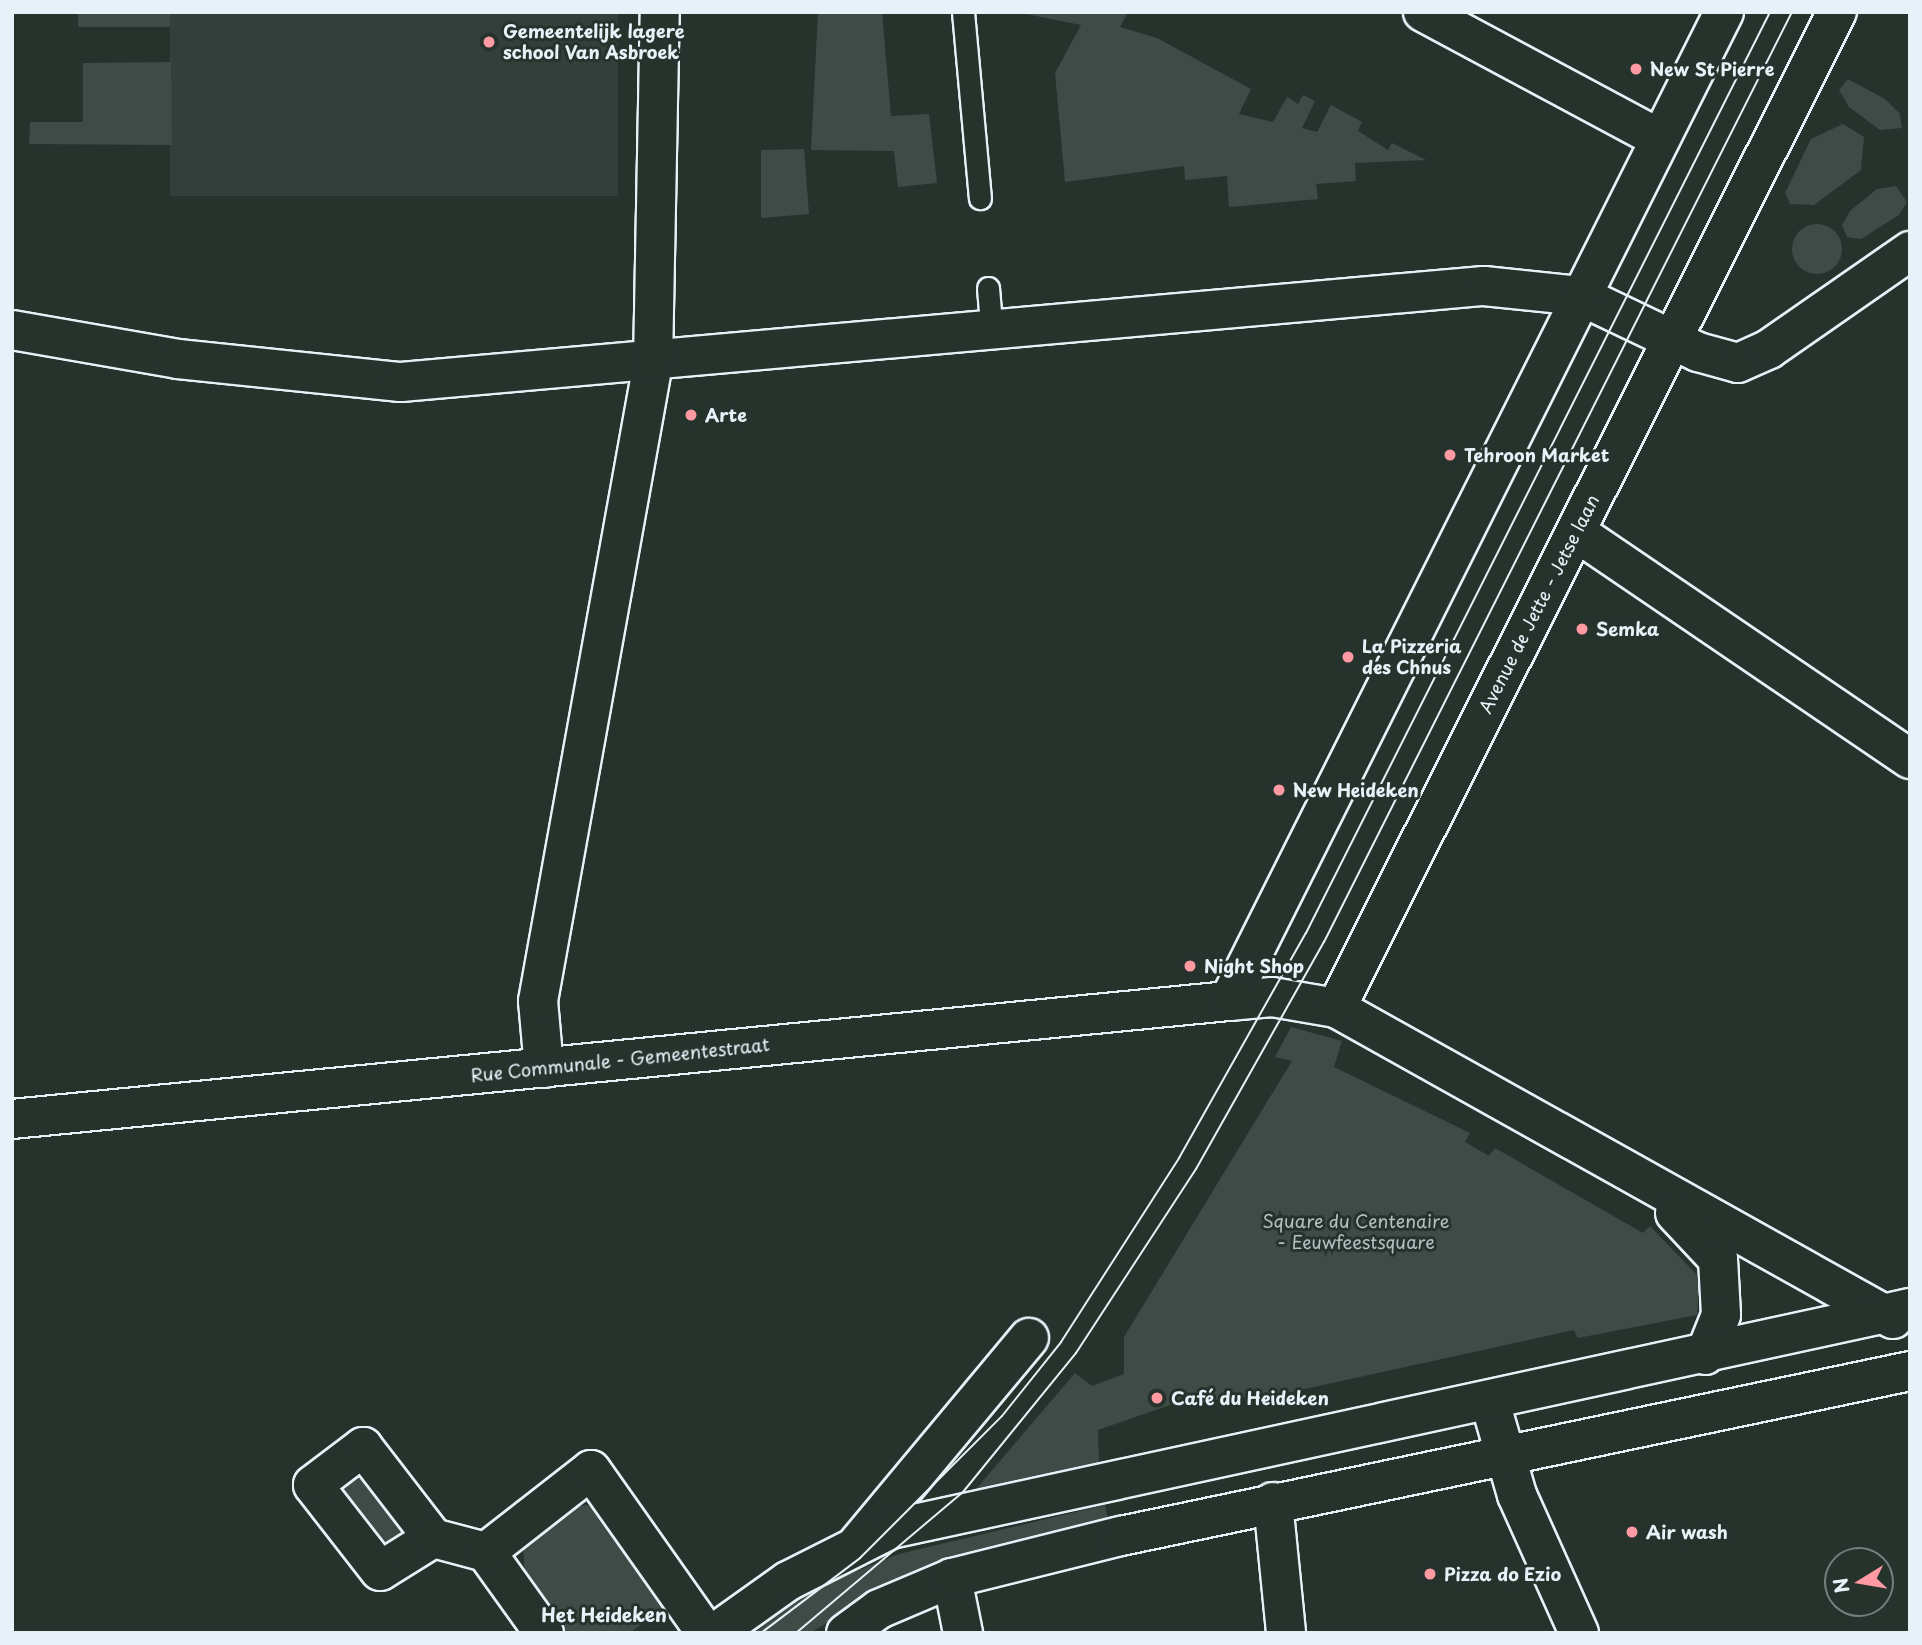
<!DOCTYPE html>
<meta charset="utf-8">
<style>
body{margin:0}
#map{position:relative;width:1922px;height:1645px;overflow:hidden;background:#26332d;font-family:"Playpen Sans",sans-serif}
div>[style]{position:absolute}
.built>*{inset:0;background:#333f3a;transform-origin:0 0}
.green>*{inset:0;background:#3e4b47;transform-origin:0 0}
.round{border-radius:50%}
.roads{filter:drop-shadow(2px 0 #e8f1f8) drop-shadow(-2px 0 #e8f1f8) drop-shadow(0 2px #e8f1f8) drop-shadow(0 -2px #e8f1f8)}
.lane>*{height:21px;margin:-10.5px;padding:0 10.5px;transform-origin:10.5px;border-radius:10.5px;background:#26332d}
.street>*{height:38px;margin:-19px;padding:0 19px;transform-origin:19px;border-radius:19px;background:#26332d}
.secondary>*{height:38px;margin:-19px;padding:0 19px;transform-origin:19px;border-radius:19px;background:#26332d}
.tram>*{height:2px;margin:-1px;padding:0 1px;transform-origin:1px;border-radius:1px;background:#e8f1f8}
.dots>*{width:19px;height:19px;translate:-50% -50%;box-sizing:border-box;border:4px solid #26332d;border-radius:50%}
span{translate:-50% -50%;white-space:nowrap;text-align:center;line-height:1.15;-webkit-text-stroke:6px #26332d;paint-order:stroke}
.poi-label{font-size:18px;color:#e8f1f8;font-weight:700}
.left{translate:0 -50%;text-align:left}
.street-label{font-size:18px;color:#e8f1f8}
.park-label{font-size:18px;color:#b5bfc3}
.neighbourhood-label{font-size:19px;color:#e8f1f8;font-weight:700}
.frame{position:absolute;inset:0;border:14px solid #e8f1f8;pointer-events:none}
.north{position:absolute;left:1824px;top:1547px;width:70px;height:70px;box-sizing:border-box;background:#26332d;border:2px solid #747f7e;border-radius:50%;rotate:259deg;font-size:19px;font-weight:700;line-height:28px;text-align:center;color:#e8f1f8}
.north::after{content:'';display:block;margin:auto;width:24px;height:32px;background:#ff9aa2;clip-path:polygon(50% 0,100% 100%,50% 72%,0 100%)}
</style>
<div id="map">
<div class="built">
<div style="left:170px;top:12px;width:448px;height:184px"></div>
</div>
<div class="green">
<div style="left:78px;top:12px;width:92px;height:15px"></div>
<div style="clip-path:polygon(818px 12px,882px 12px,891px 116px,929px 114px,937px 183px,898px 187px,894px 151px,811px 150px)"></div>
<div style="clip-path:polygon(1016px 12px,1128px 12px,1120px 27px,1157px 38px,1251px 89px,1239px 114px,1273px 122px,1287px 97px,1298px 104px,1303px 95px,1315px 101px,1302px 128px,1317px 132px,1331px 105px,1362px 122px,1358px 131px,1388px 150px,1392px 143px,1426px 160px,1355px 163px,1356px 181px,1316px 184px,1318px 199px,1229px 207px,1227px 176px,1185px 180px,1184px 166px,1065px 182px,1055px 73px,1081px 25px)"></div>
<div style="clip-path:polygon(171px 62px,172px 145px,29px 144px,30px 122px,83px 122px,83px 63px)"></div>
<div style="clip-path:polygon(1848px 79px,1885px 99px,1900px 114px,1902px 128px,1880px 130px,1849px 107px,1839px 90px)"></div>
<div style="clip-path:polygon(1843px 124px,1864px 137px,1861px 170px,1814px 205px,1790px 204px,1785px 193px,1811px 139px)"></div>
<div style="clip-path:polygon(804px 149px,809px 214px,761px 218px,761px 150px)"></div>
<div style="clip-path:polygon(1896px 186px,1907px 202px,1899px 215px,1861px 239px,1847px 237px,1842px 225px,1850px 211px,1877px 189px)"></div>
<div class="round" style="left:1792px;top:224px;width:50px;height:50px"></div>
<div style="clip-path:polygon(1291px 1027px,1342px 1041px,1334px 1067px,1470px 1133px,1465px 1142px,1489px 1156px,1495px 1148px,1643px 1233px,1650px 1226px,1700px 1278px,1697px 1315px,1578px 1338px,1574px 1330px,1282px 1394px,1173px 1404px,1098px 1430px,1099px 1467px,971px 1495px,1075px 1373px,1092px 1386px,1124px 1374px,1124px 1337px,1292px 1061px,1275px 1057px)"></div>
<div style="clip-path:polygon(358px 1471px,412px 1529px,384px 1551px,338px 1489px)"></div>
<div style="clip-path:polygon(586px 1505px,600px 1508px,671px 1601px,630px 1633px,558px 1633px,525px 1575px,523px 1545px,572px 1508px)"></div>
<div style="clip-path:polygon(1105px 1505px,1108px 1519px,916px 1570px,810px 1633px,754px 1633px,815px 1588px,899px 1554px)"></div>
</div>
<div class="roads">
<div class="lane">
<div style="left:963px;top:12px;width:187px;rotate:84.8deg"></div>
<div style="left:988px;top:288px;width:47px;rotate:85.1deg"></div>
</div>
<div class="street">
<div style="left:1423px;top:12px;width:269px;rotate:28.2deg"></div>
<div style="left:12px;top:330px;width:169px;rotate:9.9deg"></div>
<div style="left:178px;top:359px;width:224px;rotate:5.9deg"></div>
<div style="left:401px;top:382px;width:1087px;rotate:-5.07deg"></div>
<div style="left:1484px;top:286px;width:98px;rotate:5.9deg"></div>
<div style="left:1581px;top:296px;width:130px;rotate:25.6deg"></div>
<div style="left:1698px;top:352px;width:41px;rotate:15.4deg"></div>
<div style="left:1738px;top:363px;width:34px;rotate:-24deg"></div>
<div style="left:1769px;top:349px;width:172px;rotate:-34.8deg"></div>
<div style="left:1576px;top:532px;width:404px;rotate:34.2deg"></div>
<div style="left:544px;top:1068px;width:67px;rotate:-95.1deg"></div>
<div style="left:538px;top:1001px;width:648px;rotate:-79.78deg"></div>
<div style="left:653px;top:363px;width:351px;rotate:-88.9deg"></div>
<div style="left:12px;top:1119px;width:1223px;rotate:-5.54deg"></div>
<div style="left:1490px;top:1402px;width:97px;rotate:73.8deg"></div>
<div style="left:1517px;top:1495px;width:151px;rotate:65.8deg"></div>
<div style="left:1273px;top:1502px;width:132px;rotate:84.3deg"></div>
<div style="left:433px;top:1538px;width:62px;rotate:148.1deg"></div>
<div style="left:380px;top:1571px;width:109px;rotate:-127.9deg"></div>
<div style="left:313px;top:1485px;width:63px;rotate:-37.2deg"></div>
<div style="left:363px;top:1447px;width:115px;rotate:52.4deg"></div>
<div style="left:433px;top:1538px;width:55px;rotate:14.8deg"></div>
<div style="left:858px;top:1543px;width:267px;rotate:-50.2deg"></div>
<div style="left:952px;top:1578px;width:56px;rotate:78.7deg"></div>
<div style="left:544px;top:1633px;width:100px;rotate:-125.6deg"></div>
<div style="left:486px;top:1552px;width:133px;rotate:-38deg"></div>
<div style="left:591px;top:1470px;width:199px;rotate:54.8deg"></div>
</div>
<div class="secondary">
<div style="left:1229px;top:1001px;width:1106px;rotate:-63.41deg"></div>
<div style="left:1229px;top:1001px;width:43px;rotate:-5.3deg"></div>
<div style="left:1272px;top:997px;width:65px;rotate:9.8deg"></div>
<div style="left:1336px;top:1008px;width:638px;rotate:29.18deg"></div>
<div style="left:1336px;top:1008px;width:1115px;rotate:-63.3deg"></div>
<div style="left:1675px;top:1213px;width:63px;rotate:46.9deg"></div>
<div style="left:1718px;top:1259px;width:56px;rotate:86.9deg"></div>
<div style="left:1721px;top:1315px;width:43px;rotate:111.8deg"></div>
<div style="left:715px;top:1633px;width:90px;rotate:-35.5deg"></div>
<div style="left:788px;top:1581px;width:115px;rotate:-26.8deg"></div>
<div style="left:891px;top:1529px;width:1043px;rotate:-12.24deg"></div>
<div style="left:846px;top:1633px;width:41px;rotate:-36deg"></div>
<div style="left:879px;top:1609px;width:79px;rotate:-23deg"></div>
<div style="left:952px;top:1578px;width:174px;rotate:-14deg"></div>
<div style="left:1121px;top:1536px;width:806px;rotate:-11.81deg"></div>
</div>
</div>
<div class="tram">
<div style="left:761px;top:1633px;width:124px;rotate:-37.1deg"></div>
<div style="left:860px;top:1558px;width:201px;rotate:-45deg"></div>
<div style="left:1002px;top:1416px;width:95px;rotate:-51.4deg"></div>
<div style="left:1061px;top:1342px;width:219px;rotate:-57.3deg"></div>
<div style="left:1179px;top:1158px;width:258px;rotate:-60.6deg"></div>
<div style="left:1306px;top:933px;width:1031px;rotate:-63.26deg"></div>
<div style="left:796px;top:1633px;width:219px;rotate:-40.2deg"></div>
<div style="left:963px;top:1492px;width:179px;rotate:-50.9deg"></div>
<div style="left:1076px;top:1353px;width:220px;rotate:-56.9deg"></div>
<div style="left:1196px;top:1169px;width:261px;rotate:-60.6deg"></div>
<div style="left:1324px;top:942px;width:1041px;rotate:-63.29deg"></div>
</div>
<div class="dots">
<div style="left:489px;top:42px;background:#ff9aa2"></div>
<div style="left:1636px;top:69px;background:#ff9aa2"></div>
<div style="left:691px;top:415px;background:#ff9aa2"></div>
<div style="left:1450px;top:455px;background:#ff9aa2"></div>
<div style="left:1582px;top:629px;background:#ff9aa2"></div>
<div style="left:1348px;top:657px;background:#ff9aa2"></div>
<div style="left:1279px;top:790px;background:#ff9aa2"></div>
<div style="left:1190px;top:966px;background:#ff9aa2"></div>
<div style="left:1157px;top:1398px;background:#ff9aa2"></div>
<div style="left:1632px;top:1532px;background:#ff9aa2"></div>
<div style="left:1430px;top:1574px;background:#ff9aa2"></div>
</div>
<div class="poi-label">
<span class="left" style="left:503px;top:42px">Gemeentelijk lagere<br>school Van Asbroek</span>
<span class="left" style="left:1650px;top:69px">New St Pierre</span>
<span class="left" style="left:705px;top:415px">Arte</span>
<span class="left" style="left:1464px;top:455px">Tehroon Market</span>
<span class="left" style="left:1596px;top:629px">Semka</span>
<span class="left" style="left:1362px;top:657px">La Pizzeria<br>des Chnus</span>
<span class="left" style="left:1293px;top:790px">New Heideken</span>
<span class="left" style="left:1204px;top:966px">Night Shop</span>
<span class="left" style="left:1171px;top:1398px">Café du Heideken</span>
<span class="left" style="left:1646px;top:1532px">Air wash</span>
<span class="left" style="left:1444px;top:1574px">Pizza do Ezio</span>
</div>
<div class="street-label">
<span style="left:1539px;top:604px;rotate:-63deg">Avenue de Jette - Jetse laan</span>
<span style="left:620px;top:1060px;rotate:-6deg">Rue Communale - Gemeentestraat</span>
</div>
<div class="park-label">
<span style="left:1356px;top:1232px">Square du Centenaire<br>- Eeuwfeestsquare</span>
</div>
<div class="neighbourhood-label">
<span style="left:604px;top:1615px">Het Heideken</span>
</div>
<div class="frame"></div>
<div class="north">N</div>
</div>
